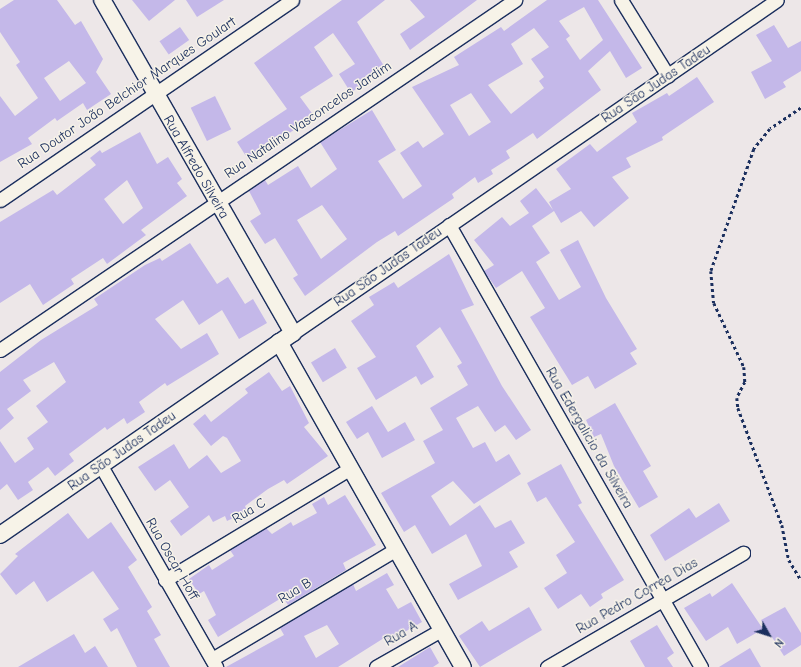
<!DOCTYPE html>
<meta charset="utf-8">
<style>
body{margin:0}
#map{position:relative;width:801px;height:667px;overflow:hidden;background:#ede7e8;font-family:"Comic Neue",sans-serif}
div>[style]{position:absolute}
.building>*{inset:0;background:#c4b8e9;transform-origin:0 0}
.path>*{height:2.5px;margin-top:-1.25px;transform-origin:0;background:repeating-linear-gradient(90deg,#1b2f5e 0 3px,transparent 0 6px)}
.roads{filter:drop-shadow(1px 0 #1b2f5e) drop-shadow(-1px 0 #1b2f5e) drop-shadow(0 1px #1b2f5e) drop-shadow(0 -1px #1b2f5e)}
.minor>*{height:13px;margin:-6.5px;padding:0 6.5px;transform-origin:6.5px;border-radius:6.5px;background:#f7f3e8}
.tertiary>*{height:16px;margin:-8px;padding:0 8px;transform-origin:8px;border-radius:8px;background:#f7f3e8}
span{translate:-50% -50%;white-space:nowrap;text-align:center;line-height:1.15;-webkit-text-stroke:3px #f7f3e8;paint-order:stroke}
.street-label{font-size:14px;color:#1b2f5e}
.north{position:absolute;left:749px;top:615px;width:40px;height:40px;-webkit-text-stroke:3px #f7f3e8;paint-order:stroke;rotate:129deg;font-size:11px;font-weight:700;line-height:16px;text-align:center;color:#1b2f5e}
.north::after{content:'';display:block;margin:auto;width:14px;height:18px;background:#1b2f5e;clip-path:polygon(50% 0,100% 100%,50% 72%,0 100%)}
</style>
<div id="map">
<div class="building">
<div style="clip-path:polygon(evenodd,14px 0,57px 0,75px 25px,81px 21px,103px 59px,96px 72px,111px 94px,87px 110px,83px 103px,57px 121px,55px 118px,28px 138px,32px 144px,0 162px,0 96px,15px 116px,38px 98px,16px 65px,20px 62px,0 32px,0 9px,14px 0,69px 61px,86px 83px,60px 101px,44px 78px,69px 61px)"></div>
<div style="clip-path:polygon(132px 0,175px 0,149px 21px)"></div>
<div style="clip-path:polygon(186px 0,224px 0,197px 17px)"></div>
<div style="clip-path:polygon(342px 0,385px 0,357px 22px,384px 66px,351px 93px,339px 74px,355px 64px,333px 33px,314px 47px,333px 76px,300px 97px,314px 116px,249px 161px,237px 142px,287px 109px,254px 63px)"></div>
<div style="clip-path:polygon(410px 0,477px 0,410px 50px,400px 34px,425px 17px)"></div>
<div style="clip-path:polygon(evenodd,547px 0,598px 0,642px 68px,626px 78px,610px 51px,588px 71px,601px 90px,537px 139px,533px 133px,506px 151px,510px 158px,491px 170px,493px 174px,478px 183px,475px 177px,452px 194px,454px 198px,398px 236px,395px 231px,377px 242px,305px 296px,293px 278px,298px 275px,275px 238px,265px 244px,250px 221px,261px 214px,249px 191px,265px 180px,268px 185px,298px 166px,311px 188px,337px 169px,320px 142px,372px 110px,396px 150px,378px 161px,403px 199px,422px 186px,400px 153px,418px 141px,423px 148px,444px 134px,412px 87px,459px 65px,454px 57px,501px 27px,504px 31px,547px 0,584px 7px,603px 40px,580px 60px,566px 39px,570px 36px,559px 21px,584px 7px,547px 0,534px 28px,549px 47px,531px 59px,544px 77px,539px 81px,544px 88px,511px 114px,488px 85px,523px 64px,511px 44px,534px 28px,547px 0,471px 93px,491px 122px,469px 136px,450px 105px,471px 93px,547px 0,322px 205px,347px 239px,321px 259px,297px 220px,322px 205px)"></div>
<div style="clip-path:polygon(774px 25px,788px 48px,801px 41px,801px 71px,783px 82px,786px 87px,765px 99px,751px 72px,772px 61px,756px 35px)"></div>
<div style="left:180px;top:27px;width:16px;height:25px;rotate:55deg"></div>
<div style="clip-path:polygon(697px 77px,714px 102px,662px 137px,663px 140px,626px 158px,631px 167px,612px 177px,629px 198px,594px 227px,581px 211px,561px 223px,554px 211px,532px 226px,550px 253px,536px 262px,559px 300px,581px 287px,560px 250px,578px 240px,606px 298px,637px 349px,630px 353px,637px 364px,595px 389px,588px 376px,572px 385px,530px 317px,545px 308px,522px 271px,496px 288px,484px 271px,494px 265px,474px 240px,502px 217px,510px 226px,529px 213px,520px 201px,536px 188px,553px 210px,549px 202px,571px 189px,556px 169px,590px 144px,597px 152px,637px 122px,632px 113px,667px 93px,669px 96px)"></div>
<div style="left:215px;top:96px;width:37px;height:27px;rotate:64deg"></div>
<div style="clip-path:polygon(evenodd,140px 132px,157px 164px,168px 157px,182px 179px,177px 183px,187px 196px,141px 230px,146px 235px,107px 264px,103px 258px,71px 279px,74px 284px,43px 305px,30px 284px,0 303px,0 222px,53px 190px,57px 195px,96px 165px,90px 158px,100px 150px,102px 153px,140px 132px,127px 180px,143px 208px,123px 224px,104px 199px,127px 180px)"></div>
<div style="clip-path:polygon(190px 243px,217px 284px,228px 277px,245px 304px,253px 299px,267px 323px,239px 339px,222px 310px,199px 325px,183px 300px,155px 319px,181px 349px,207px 333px,219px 354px,167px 386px,165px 383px,139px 402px,145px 412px,127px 424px,124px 418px,107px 430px,105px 427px,69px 454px,74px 461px,55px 476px,48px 467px,28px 482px,33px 490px,18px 500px,7px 484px,0 490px,0 441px,15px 463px,34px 449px,27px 438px,48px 422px,36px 406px,66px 382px,54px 362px,23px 380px,31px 391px,7px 409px,14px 418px,0 430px,0 372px,41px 340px,98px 305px,94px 299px,145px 265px,160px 258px,162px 261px)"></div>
<div style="clip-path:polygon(449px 254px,474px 305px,461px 310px,502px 386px,531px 430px,516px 440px,505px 425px,495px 432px,478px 406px,456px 418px,473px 448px,485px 442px,496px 462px,509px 454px,521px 474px,474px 504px,453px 481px,431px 496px,450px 526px,480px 505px,495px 528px,511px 520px,525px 543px,509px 552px,518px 567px,458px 600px,449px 584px,482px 566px,466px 534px,432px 554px,415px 525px,404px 532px,381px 493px,435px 463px,423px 441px,443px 430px,430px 408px,468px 385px,457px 366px,462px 363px,440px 327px,416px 346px,434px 377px,421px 385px,416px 376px,376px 400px,357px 368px,376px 357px,351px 321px,374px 305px,369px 297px,394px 282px,398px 288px)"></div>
<div style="left:335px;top:348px;width:23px;height:28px;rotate:59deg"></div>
<div style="clip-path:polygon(269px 372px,282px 391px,290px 386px,309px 423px,304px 427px,328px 456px,287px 484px,284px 480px,268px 489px,245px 506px,247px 511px,227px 521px,225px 516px,213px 522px,209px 515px,181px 536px,170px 521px,189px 507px,170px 480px,155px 491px,138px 467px,174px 444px,189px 469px,207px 455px,221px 473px,241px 461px,227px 438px,223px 436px,211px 446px,193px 424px,205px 414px,211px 422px,248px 393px,245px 389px)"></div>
<div style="clip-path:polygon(615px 403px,651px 466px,643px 471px,658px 497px,639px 508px,614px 466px,601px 434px,594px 437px,586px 420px)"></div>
<div style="clip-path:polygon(372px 406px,388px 432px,405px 422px,415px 440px,382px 458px,368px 432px,357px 439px,346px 422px)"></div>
<div style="clip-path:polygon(561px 464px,582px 503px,578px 505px,624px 580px,601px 594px,603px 598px,590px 607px,581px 594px,558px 609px,544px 588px,567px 573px,556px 555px,575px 542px,546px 497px,537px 502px,527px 483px)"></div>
<div style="clip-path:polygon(345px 495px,376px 545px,343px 563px,346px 570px,288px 605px,283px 597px,218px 637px,208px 620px,216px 615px,204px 591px,199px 594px,189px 579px,209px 565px,212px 570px,234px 556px,230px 550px,266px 528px,272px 534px,291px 522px,293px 526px,317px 513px,312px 504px,324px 497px,328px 505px)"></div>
<div style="clip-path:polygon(719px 503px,730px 521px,665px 561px,650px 535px,689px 508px,696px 518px)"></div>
<div style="clip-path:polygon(68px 513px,88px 539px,111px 522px,137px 560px,128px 567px,152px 607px,147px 611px,161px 635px,154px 639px,170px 667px,137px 667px,117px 628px,111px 632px,103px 619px,119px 609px,93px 571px,47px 602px,34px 581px,16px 595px,0 574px,18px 556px,15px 554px)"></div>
<div style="clip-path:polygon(evenodd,387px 573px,394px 585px,386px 589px,398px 609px,411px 602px,422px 622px,387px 642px,384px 638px,338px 667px,226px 667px,284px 635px,280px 628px,353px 584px,356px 591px,387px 573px,327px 625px,339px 644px,316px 658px,304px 636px,327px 625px)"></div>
<div style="clip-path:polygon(732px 583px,763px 629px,737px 644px,728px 627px,706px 641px,684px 608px,710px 593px,712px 597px)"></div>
<div style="clip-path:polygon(529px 607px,542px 630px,480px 667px,459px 636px,482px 621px,489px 631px)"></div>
<div style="clip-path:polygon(785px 607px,801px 633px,801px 645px,784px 656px,761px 620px)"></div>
<div style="clip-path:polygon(657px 625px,674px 653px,667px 658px,673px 667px,645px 667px,630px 641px)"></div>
<div style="clip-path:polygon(74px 634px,85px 653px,95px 646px,108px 667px,18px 667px)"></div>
<div style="clip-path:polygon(430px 647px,439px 663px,433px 667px,398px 667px)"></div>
<div style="clip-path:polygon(750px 648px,761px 667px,719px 667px)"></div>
</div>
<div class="path">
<div style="left:801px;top:108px;width:37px;rotate:146deg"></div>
<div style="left:770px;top:129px;width:26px;rotate:129deg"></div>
<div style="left:754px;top:149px;width:129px;rotate:109.4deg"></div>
<div style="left:711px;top:271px;width:32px;rotate:85deg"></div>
<div style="left:714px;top:303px;width:71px;rotate:64.9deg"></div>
<div style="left:744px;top:367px;width:15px;rotate:86deg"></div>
<div style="left:745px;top:382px;width:18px;rotate:117deg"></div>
<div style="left:737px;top:398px;width:10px;rotate:84deg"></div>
<div style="left:738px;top:408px;width:125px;rotate:69.4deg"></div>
<div style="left:782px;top:525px;width:36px;rotate:79deg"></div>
<div style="left:789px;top:560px;width:23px;rotate:59deg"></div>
</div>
<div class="roads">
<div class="minor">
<div style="left:621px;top:0;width:89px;rotate:58.3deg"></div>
<div style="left:0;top:200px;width:354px;rotate:-34.4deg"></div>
<div style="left:449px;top:225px;width:509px;rotate:60.31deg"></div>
<div style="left:293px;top:333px;width:587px;rotate:-34.53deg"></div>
<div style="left:0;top:350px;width:623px;rotate:-34.2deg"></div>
<div style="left:101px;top:466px;width:232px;rotate:60.2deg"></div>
<div style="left:165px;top:580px;width:215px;rotate:-31.1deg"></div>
<div style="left:212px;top:659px;width:213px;rotate:-30.8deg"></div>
<div style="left:376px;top:667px;width:75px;rotate:-29.6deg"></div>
<div style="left:547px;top:667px;width:227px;rotate:-30.2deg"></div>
</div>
<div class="tertiary">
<div style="left:279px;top:342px;width:373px;rotate:60.5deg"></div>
<div style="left:0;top:535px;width:356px;rotate:-34.6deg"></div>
<div style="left:293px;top:333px;width:384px;rotate:-119.8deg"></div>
</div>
</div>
<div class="street-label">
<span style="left:656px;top:84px;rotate:-34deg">Rua São Judas Tadeu</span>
<span style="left:127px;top:93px;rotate:-34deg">Rua Doutor João Belchior Marques Goulart</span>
<span style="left:308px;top:120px;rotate:-34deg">Rua Natalino Vasconcelos Jardim</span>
<span style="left:196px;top:167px;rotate:60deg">Rua Alfredo Silveira</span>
<span style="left:388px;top:267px;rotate:-35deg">Rua São Judas Tadeu</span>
<span style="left:589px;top:438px;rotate:60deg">Rua Edergalicio da Silveira</span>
<span style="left:122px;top:451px;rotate:-35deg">Rua São Judas Tadeu</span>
<span style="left:249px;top:511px;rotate:-31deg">Rua C</span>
<span style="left:172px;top:559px;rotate:60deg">Rua Oscar Hoff</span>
<span style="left:295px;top:591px;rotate:-31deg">Rua B</span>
<span style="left:637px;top:596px;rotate:-30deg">Rua Pedro Correa Dias</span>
<span style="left:401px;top:634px;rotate:-30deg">Rua A</span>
</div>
<div class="north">N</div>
</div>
